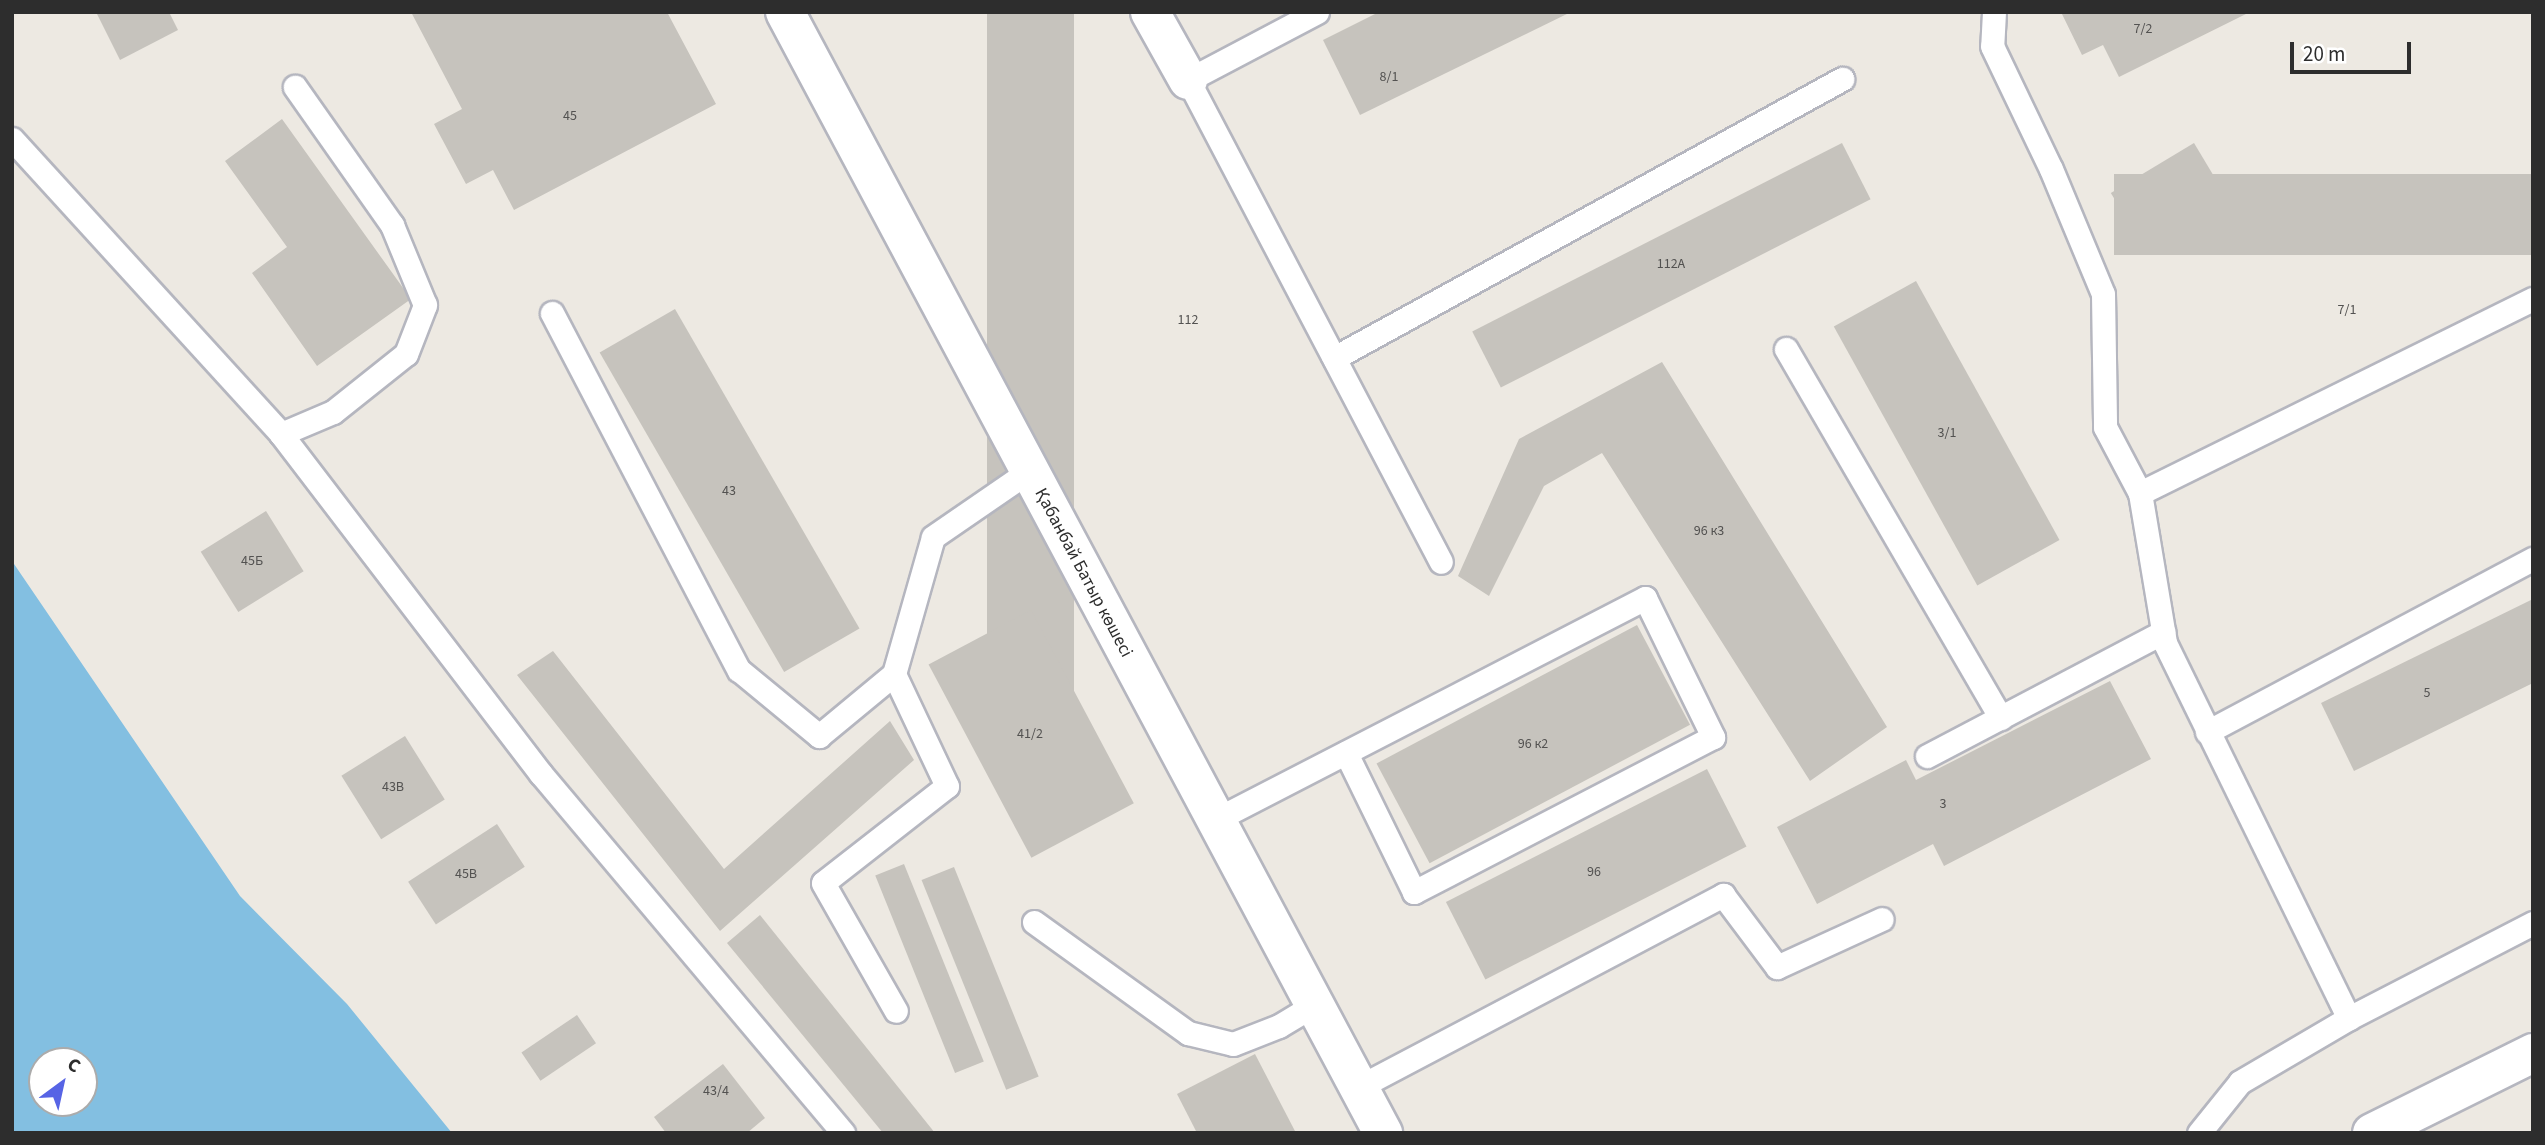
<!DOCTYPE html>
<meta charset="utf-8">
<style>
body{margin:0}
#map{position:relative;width:2545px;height:1145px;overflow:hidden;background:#ede9e2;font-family:"Source Sans 3",sans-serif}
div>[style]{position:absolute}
.water>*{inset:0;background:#83bfe1}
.building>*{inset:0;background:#c6c3bd;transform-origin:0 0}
.roads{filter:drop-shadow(2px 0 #b5b6bf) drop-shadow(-2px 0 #b5b6bf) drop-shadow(0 2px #b5b6bf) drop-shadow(0 -2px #b5b6bf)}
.service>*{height:23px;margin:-11.5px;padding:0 11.5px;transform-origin:11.5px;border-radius:11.5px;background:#fff}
.minor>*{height:38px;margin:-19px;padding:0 19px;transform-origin:19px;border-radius:19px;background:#fff}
.secondary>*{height:38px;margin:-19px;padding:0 19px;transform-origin:19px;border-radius:19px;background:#fff}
span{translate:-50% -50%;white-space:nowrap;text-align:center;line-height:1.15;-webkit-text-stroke:6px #fff;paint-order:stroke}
.number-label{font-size:14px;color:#535251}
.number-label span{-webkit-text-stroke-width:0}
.street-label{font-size:18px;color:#2d2d2d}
.frame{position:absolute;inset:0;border:14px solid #2d2d2d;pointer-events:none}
.north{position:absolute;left:28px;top:1047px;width:70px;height:70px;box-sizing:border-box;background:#fff;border:2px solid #ababab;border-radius:50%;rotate:33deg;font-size:19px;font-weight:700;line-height:28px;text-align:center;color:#2d2d2d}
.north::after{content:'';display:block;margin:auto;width:24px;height:32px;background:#5764e5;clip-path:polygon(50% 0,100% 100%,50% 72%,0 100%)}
.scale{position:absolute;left:2290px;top:42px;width:121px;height:32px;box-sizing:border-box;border:4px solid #2d2d2d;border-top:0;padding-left:9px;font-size:21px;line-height:24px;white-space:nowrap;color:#2d2d2d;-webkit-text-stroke:5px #fff;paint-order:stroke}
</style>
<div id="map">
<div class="water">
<div style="clip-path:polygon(evenodd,12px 561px,240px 896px,347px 1004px,452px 1133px,12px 1133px,12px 561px,42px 1061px,84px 1061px,84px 1103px,42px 1103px,42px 1061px)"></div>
</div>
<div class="building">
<div style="clip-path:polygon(96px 12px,169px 12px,178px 30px,120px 60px)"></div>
<div style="clip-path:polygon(411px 12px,667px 12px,716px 104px,514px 210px,493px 170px,466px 184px,434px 124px,462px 109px)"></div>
<div style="left:987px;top:12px;width:87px;height:730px"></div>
<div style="clip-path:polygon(1379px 12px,1571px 12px,1360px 115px,1323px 40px)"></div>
<div style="clip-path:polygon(2061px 12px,2250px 12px,2119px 77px,2103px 45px,2082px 55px)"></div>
<div style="clip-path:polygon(282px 119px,411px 299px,317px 366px,252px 273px,287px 247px,225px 161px)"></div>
<div style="left:1842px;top:143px;width:63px;height:415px;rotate:63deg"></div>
<div style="left:2194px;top:143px;width:69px;height:97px;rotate:59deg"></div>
<div style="left:2533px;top:174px;width:81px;height:419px;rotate:90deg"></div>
<div style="left:1916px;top:281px;width:296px;height:94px;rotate:61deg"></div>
<div style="left:675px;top:309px;width:369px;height:87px;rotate:60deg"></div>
<div style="clip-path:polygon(1662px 362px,1887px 727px,1810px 781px,1602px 453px,1544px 486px,1489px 596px,1458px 576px,1519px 439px)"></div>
<div style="left:266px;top:511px;width:71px;height:77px;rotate:58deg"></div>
<div style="clip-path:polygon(2533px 599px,2533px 683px,2354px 771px,2321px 703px)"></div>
<div style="left:1031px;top:610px;width:219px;height:116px;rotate:62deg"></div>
<div style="left:1637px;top:625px;width:113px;height:295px;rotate:62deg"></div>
<div style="clip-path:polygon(553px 651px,724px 869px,890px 721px,914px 760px,720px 931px,517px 675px)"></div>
<div style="clip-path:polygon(2110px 681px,2151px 759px,1944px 866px,1933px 844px,1817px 904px,1777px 827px,1906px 760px,1916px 780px)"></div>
<div style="left:405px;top:736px;width:75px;height:75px;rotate:58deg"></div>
<div style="left:1707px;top:769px;width:87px;height:293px;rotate:63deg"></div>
<div style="left:497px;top:824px;width:51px;height:106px;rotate:57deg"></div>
<div style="left:904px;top:864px;width:213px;height:31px;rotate:68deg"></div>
<div style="left:954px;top:867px;width:226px;height:35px;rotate:68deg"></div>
<div style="clip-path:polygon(760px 915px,935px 1133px,883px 1133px,727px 943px)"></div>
<div style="left:577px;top:1015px;width:34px;height:67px;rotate:56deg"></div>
<div style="clip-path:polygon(1255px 1054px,1296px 1133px,1197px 1133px,1177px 1094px)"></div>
<div style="clip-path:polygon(723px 1064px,765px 1118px,747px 1133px,666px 1133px,654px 1117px)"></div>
</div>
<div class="roads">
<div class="service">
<div style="left:1317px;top:12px;width:146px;rotate:152.2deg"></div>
<div style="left:1188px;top:80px;width:544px;rotate:62.31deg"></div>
<div style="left:1994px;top:12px;width:34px;rotate:93deg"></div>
<div style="left:1992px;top:46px;width:136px;rotate:64.4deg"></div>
<div style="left:2051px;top:169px;width:135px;rotate:67.4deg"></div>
<div style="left:2103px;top:294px;width:133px;rotate:89.1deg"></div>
<div style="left:2105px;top:427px;width:75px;rotate:62.1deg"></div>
<div style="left:2140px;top:493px;width:152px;rotate:80.5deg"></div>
<div style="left:2165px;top:643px;width:418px;rotate:63.9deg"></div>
<div style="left:12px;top:139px;width:399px;rotate:47.6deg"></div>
<div style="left:281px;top:434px;width:428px;rotate:52.6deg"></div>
<div style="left:541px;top:774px;width:469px;rotate:49.9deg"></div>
<div style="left:552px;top:313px;width:403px;rotate:62.4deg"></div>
<div style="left:739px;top:670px;width:104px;rotate:39.5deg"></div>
<div style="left:819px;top:736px;width:97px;rotate:-39.6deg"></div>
<div style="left:894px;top:674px;width:142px;rotate:-74.1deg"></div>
<div style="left:933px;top:537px;width:116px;rotate:-34.5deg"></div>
<div style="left:1786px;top:349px;width:427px;rotate:59.8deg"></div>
<div style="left:1334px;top:358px;width:580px;rotate:-28.78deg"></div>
<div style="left:281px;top:434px;width:56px;rotate:-22.9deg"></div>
<div style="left:333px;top:412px;width:93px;rotate:-38.5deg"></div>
<div style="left:406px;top:354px;width:53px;rotate:-68.8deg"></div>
<div style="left:425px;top:305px;width:87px;rotate:-112.4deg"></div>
<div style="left:392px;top:225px;width:169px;rotate:-125.1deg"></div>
<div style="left:2140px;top:493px;width:438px;rotate:-26.3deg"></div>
<div style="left:894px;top:674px;width:124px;rotate:64.7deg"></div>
<div style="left:947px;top:786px;width:157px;rotate:142deg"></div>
<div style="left:823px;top:883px;width:147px;rotate:60.3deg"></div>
<div style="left:2207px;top:732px;width:369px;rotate:-28deg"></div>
<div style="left:1927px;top:756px;width:267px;rotate:-27.7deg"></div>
<div style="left:1215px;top:820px;width:484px;rotate:-27.3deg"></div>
<div style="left:1645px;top:598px;width:155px;rotate:63.9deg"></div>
<div style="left:1713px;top:737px;width:337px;rotate:152.6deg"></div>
<div style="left:1414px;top:892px;width:155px;rotate:-116.1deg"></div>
<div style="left:1034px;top:922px;width:190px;rotate:35.8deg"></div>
<div style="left:1188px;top:1033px;width:46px;rotate:13.7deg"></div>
<div style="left:1233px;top:1044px;width:49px;rotate:-21.4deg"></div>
<div style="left:1279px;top:1026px;width:41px;rotate:-31deg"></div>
<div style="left:1359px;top:1087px;width:412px;rotate:-27.8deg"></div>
<div style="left:1723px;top:895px;width:90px;rotate:53.1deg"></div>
<div style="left:1777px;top:967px;width:115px;rotate:-24.6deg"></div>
<div style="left:2199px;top:1133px;width:65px;rotate:-51.2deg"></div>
<div style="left:2240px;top:1082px;width:126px;rotate:-30.4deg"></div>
<div style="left:2349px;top:1018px;width:207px;rotate:-27.3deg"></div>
</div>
<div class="minor">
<div style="left:1150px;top:12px;width:78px;rotate:60.8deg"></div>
</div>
<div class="secondary">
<div style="left:785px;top:12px;width:1271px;rotate:61.92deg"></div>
<div style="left:2372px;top:1133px;width:180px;rotate:-26.4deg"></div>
</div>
</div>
<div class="number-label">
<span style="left:2143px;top:29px">7/2</span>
<span style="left:1389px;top:77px">8/1</span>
<span style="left:570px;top:116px">45</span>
<span style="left:1671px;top:264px">112А</span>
<span style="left:2347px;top:310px">7/1</span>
<span style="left:1188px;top:320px">112</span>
<span style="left:1947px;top:433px">3/1</span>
<span style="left:729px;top:491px">43</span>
<span style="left:1709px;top:531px">96 к3</span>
<span style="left:252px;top:561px">45Б</span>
<span style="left:2427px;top:693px">5</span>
<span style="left:1030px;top:734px">41/2</span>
<span style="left:1533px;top:744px">96 к2</span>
<span style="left:393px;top:787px">43В</span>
<span style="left:1943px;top:804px">3</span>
<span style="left:1594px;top:872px">96</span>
<span style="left:466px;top:874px">45В</span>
<span style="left:716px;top:1091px">43/4</span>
</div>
<div class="street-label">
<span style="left:1083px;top:573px;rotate:62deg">Қабанбай Батыр көшесі</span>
</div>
<div class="frame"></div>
<div class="north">С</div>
<div class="scale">20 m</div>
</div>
